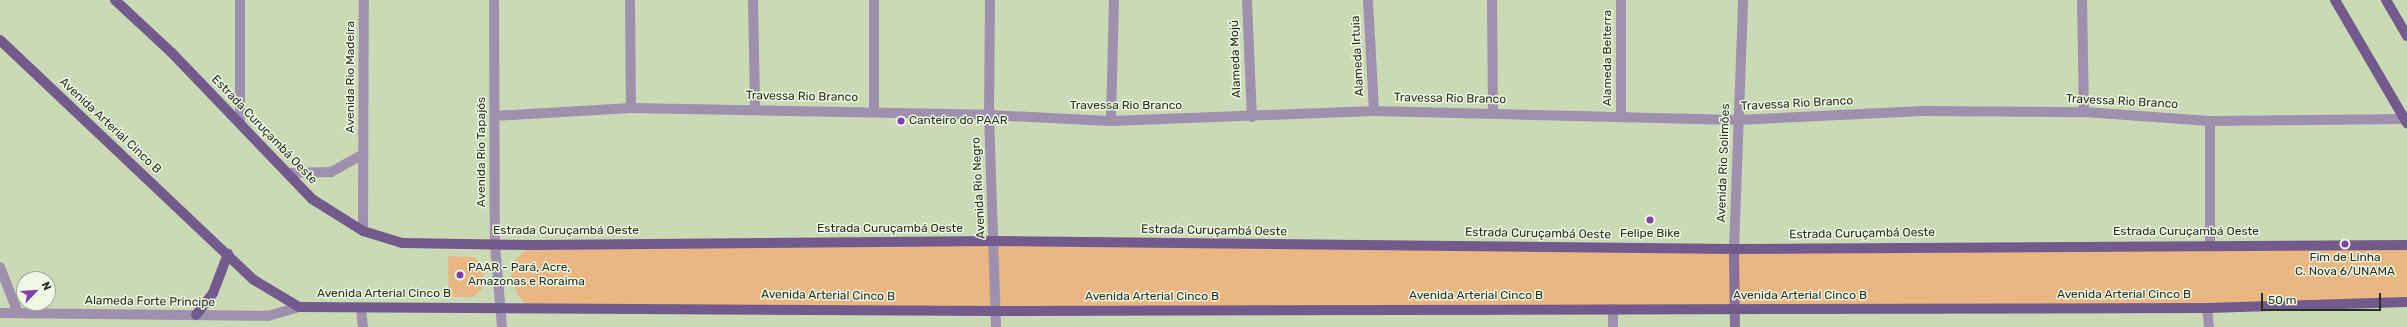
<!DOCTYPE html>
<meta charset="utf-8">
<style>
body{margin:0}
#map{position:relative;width:2407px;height:327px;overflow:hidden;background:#cadab4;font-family:Rubik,sans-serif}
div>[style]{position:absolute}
.green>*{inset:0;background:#eab782}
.minor>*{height:10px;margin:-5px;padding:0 5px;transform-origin:5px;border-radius:5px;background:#9f91ae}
.secondary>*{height:10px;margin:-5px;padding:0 5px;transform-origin:5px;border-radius:5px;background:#85719b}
.primary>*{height:10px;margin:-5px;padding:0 5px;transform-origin:5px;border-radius:5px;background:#735a8c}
.dots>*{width:11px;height:11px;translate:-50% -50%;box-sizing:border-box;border:2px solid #eff8e5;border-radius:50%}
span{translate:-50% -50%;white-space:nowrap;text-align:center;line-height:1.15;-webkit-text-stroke:3px #eff8e5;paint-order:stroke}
.street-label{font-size:12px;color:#292f20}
.poi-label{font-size:12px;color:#292f20}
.left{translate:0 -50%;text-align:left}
.north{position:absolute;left:16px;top:271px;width:40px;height:40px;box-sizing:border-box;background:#eff8e5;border:1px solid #a0a896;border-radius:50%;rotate:65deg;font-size:11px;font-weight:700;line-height:16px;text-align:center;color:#292f20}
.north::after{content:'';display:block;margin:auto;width:14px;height:18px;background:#7f3eb2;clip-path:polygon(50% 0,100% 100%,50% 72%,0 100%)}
.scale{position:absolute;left:2261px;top:293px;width:120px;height:18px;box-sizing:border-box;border:2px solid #292f20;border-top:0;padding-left:5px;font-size:12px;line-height:14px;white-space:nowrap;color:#292f20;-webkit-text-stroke:3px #eff8e5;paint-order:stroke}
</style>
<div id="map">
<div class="green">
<div style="clip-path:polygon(995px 241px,1734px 249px,2407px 245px,2407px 301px,1734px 309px,528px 306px,517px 294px,511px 275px,515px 260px,532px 245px)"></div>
<div style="clip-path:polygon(448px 256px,474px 257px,482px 265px,484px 276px,482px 289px,473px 297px,449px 297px)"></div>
</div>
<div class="minor">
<div style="left:494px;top:0;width:245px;rotate:89.8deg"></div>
<div style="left:495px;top:245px;width:82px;rotate:85.1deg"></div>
<div style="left:630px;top:0;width:108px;rotate:89.5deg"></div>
<div style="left:753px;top:0;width:109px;rotate:88.9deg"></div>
<div style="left:990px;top:0;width:115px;rotate:90.5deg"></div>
<div style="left:989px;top:115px;width:212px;rotate:88.1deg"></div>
<div style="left:1247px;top:0;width:117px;rotate:87.6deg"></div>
<div style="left:1368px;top:0;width:111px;rotate:86.9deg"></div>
<div style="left:1492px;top:0;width:112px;rotate:89.5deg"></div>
<div style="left:2082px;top:0;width:112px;rotate:89deg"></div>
<div style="left:874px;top:112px;width:112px;rotate:-90deg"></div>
<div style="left:495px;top:116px;width:136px;rotate:-3.4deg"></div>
<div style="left:631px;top:108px;width:358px;rotate:1.1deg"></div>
<div style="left:989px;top:115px;width:122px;rotate:2.8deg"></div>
<div style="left:1111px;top:121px;width:263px;rotate:-2.2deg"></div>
<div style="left:1374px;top:111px;width:364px;rotate:1.4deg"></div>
<div style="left:1738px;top:120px;width:184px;rotate:-2.8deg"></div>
<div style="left:1922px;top:111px;width:162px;rotate:0.4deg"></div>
<div style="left:2084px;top:112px;width:126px;rotate:4.1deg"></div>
<div style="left:2210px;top:121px;width:194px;rotate:-0.6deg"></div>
<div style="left:1621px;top:116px;width:116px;rotate:-90deg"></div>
<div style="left:1111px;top:121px;width:121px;rotate:-88.6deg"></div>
<div style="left:240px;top:123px;width:123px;rotate:-90deg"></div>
<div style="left:288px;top:173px;width:43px;rotate:-1.3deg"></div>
<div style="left:331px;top:172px;width:37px;rotate:-29deg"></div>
<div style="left:363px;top:231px;width:231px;rotate:-89.8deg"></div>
<div style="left:2210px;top:244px;width:123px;rotate:-90deg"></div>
<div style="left:1734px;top:249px;width:249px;rotate:-87.9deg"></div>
<div style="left:0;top:267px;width:49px;rotate:68.6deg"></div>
<div style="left:361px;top:308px;width:19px;rotate:84deg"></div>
<div style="left:2207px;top:308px;width:19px;rotate:84deg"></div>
<div style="left:1613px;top:309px;width:18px;rotate:90deg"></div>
<div style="left:0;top:313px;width:268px;rotate:0.6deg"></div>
<div style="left:268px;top:316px;width:32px;rotate:-16deg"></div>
</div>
<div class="secondary">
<div style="left:1734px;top:249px;width:78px;rotate:89.3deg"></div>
</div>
<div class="primary">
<div style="left:115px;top:0;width:78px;rotate:42.9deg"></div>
<div style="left:172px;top:53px;width:202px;rotate:46.2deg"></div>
<div style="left:312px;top:199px;width:60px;rotate:32.1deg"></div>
<div style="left:363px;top:231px;width:41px;rotate:17.1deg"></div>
<div style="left:402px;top:243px;width:133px;rotate:0.9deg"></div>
<div style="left:535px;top:245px;width:460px;rotate:-0.5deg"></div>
<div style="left:995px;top:241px;width:739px;rotate:0.62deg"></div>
<div style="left:1734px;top:249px;width:673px;rotate:-0.34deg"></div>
<div style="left:2335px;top:0;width:143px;rotate:59.7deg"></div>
<div style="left:2386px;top:0;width:42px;rotate:59.7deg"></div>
<div style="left:0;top:40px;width:349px;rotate:43.4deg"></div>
<div style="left:254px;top:280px;width:52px;rotate:31deg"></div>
<div style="left:299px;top:307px;width:698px;rotate:0.33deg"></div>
<div style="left:997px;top:311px;width:1210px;rotate:-0.14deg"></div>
<div style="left:2207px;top:308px;width:200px;rotate:-1.7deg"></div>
<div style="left:196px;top:315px;width:28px;rotate:-52deg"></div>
<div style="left:213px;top:293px;width:42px;rotate:-69deg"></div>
</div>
<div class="dots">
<div style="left:901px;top:121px;background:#7f3eb2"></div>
<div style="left:1650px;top:220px;background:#7f3eb2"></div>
<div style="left:2345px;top:244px;background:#7f3eb2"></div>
<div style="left:460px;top:275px;background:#7f3eb2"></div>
</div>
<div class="street-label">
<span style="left:1358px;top:56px;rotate:-93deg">Alameda Irtuia</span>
<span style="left:1608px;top:58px;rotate:-90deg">Alameda Belterra</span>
<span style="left:1236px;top:59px;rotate:-92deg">Alameda Mojú</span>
<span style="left:351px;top:77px;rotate:-90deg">Avenida Rio Madeira</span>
<span style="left:802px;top:97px;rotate:1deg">Travessa Rio Branco</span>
<span style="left:1450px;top:99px;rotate:1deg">Travessa Rio Branco</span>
<span style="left:2122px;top:102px;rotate:3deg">Travessa Rio Branco</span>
<span style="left:1797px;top:104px;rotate:-3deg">Travessa Rio Branco</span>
<span style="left:1126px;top:106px">Travessa Rio Branco</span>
<span style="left:110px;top:126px;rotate:43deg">Avenida Arterial Cinco B</span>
<span style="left:264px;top:130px;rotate:46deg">Estrada Curuçambá Oeste</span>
<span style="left:482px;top:152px;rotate:-90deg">Avenida Rio Tapajós</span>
<span style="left:1724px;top:163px;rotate:-88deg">Avenida Rio Solimões</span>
<span style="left:979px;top:188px;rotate:-93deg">Avenida Rio Negro</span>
<span style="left:890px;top:229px">Estrada Curuçambá Oeste</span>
<span style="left:566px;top:231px">Estrada Curuçambá Oeste</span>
<span style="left:1214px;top:231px;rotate:1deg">Estrada Curuçambá Oeste</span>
<span style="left:2186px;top:232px">Estrada Curuçambá Oeste</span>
<span style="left:1538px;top:234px;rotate:1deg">Estrada Curuçambá Oeste</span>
<span style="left:1862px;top:234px;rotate:-1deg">Estrada Curuçambá Oeste</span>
<span style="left:384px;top:294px">Avenida Arterial Cinco B</span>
<span style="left:2124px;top:295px">Avenida Arterial Cinco B</span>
<span style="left:828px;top:296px;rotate:1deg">Avenida Arterial Cinco B</span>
<span style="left:1476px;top:296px">Avenida Arterial Cinco B</span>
<span style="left:1800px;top:296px">Avenida Arterial Cinco B</span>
<span style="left:1152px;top:297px">Avenida Arterial Cinco B</span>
<span style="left:150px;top:302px;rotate:1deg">Alameda Forte Principe</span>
</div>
<div class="poi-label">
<span class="left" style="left:909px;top:121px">Canteiro do PAAR</span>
<span style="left:1650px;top:234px">Felipe Bike</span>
<span style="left:2345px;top:265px">Fim de Linha<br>C. Nova 6/UNAMA</span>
<span class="left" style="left:468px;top:275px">PAAR - Pará, Acre,<br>Amazonas e Roraima</span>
</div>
<div class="north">N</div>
<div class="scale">50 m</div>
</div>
